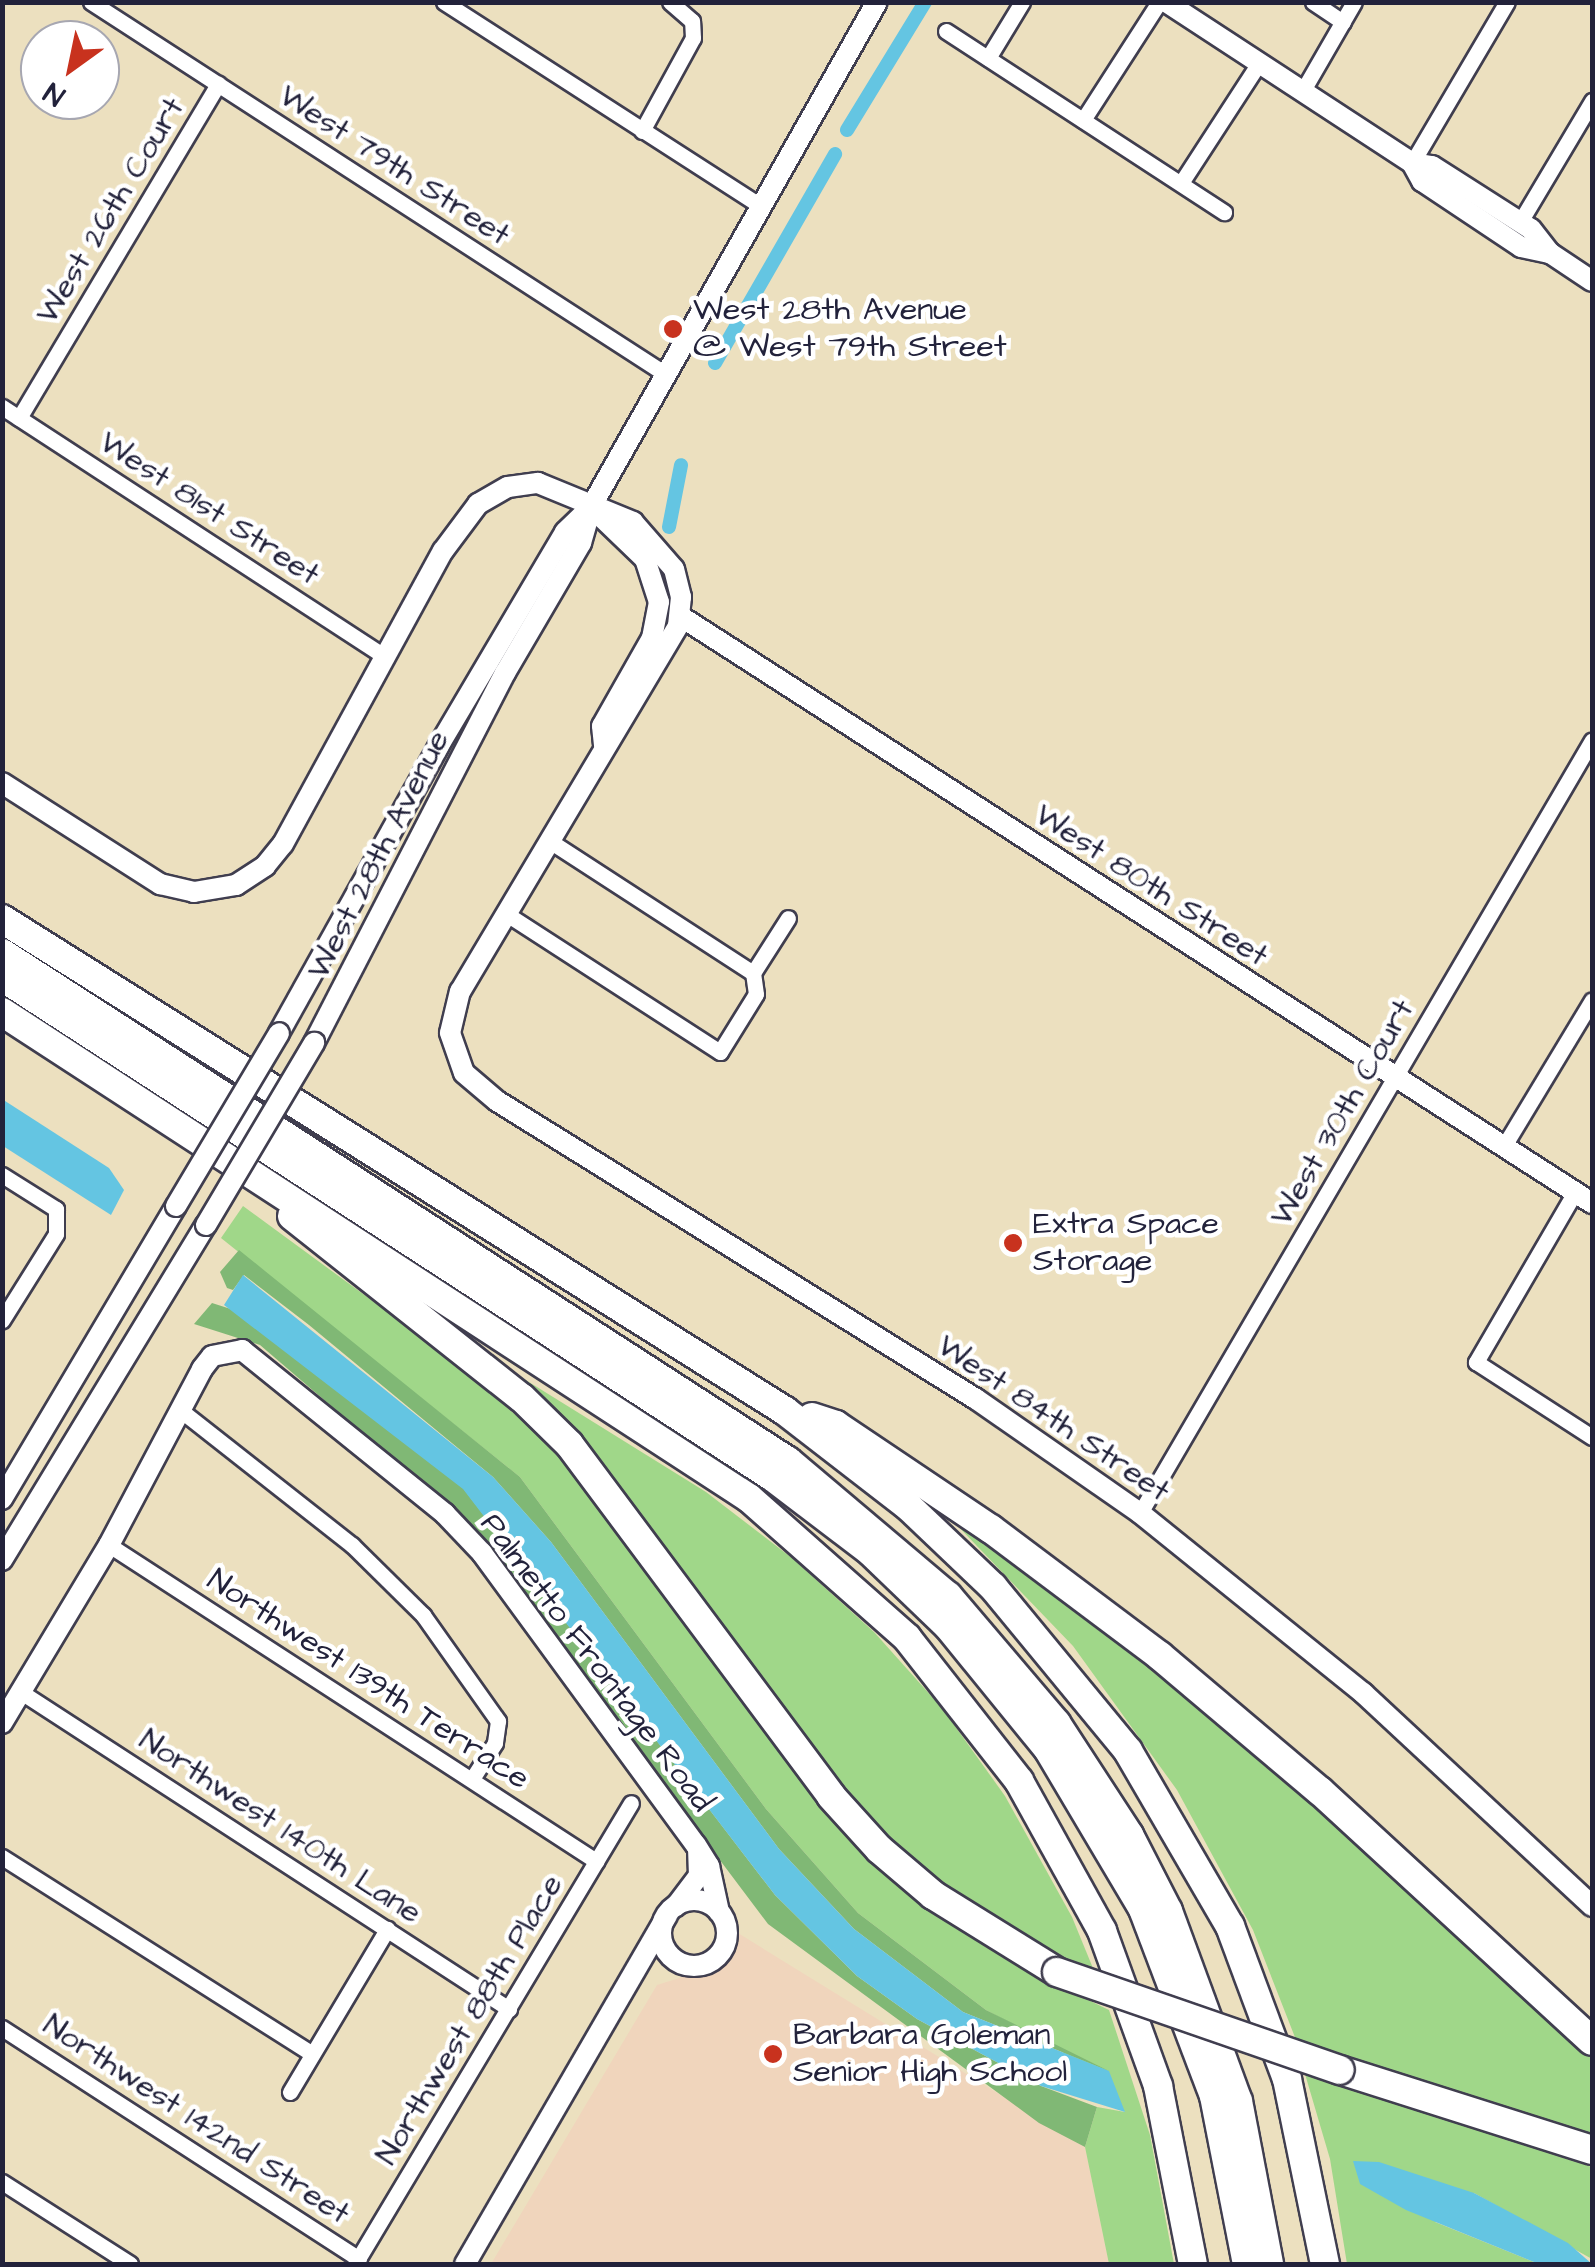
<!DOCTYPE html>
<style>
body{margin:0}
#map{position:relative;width:1595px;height:2267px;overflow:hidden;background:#ece0bf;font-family:"Architects Daughter",sans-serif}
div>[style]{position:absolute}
.built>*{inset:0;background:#f0d5bc}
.green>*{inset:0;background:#a0d789}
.forest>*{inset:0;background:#80b875}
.water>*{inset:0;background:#64c5e2}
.canal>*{height:14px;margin:-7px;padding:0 7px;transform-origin:7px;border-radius:7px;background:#64c5e2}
.roads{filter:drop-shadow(2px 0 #403e4f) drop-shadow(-2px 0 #403e4f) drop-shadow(0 2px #403e4f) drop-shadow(0 -2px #403e4f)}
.street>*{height:15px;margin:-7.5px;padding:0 7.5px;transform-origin:7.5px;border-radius:7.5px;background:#fff}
.secondary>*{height:20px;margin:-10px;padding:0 10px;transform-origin:10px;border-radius:10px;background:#fff}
.secondary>.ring{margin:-10px;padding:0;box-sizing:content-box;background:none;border:20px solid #fff;border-radius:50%}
.highway>*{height:28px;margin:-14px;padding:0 14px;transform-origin:14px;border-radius:14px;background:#fff}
.bridges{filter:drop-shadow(2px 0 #403e4f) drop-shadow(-2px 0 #403e4f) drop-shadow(0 2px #403e4f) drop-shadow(0 -2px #403e4f)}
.secondary-bridge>*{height:20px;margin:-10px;padding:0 10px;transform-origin:10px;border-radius:10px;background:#fff}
.highway-bridge>*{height:28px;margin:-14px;padding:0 14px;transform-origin:14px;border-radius:14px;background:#fff}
.dots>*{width:28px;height:28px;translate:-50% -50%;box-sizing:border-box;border:5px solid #fff;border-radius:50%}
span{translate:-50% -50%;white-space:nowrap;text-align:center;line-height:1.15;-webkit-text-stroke:9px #fff;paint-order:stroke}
.street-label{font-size:32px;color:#22223b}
.poi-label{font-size:32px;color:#22223b}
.left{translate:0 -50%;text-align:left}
.frame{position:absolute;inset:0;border:5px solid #22223b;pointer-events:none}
.north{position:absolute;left:20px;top:20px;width:100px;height:100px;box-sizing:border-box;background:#fff;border:2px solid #a7a7b1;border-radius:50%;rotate:213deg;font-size:28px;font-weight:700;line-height:40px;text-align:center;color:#22223b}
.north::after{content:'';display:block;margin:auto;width:35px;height:45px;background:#c8321e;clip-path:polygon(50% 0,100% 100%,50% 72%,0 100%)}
</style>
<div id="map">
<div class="built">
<div style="clip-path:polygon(733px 1930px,1085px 2147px,1109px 2264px,491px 2264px,657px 1985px,711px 1968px,729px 1952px)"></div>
</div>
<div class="green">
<div style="clip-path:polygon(243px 1206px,430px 1343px,548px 1442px,905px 1889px,1012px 1963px,1109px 2010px,1150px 2135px,1174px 2264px,1109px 2264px,1085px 2147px,1097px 2107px,1125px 2112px,1057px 2047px,986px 2010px,858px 1913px,766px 1809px,520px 1477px,221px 1238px)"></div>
<div style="clip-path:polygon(503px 1366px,706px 1492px,792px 1558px,874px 1632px,942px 1708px,1005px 1796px,1072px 1917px,1097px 1978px,1060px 1961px,924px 1874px,861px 1814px)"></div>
<div style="clip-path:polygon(958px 1515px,1251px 1744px,1592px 2054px,1592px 2140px,1298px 2045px,1253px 1930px,1177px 1790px,1073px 1646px,953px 1521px)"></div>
<div style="clip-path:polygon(1305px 2074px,1592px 2167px,1592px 2259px,1474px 2193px,1435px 2222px,1539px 2264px,1347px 2264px,1330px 2159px)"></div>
</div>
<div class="forest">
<div style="clip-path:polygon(239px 1250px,520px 1477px,766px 1809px,858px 1913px,986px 2010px,1109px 2071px,963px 2012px,854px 1929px,779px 1849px,551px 1542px,493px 1477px,309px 1325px,244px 1275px,233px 1290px,227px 1288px,220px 1272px)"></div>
<div style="clip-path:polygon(212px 1303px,237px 1311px,463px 1488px,775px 1895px,857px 1976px,917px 2019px,1041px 2086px,1097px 2107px,1085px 2147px,1039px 2123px,768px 1924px,464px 1520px,260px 1345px,194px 1324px)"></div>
</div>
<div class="water">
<div style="clip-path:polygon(2px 1099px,109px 1168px,124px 1190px,111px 1215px,3px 1146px)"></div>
<div style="clip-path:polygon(243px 1275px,493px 1477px,551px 1542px,779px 1849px,854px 1929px,963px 2012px,1109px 2071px,1125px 2112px,1041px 2086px,917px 2019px,857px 1976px,775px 1895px,463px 1489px,224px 1305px)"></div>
<div style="clip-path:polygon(1353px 2161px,1379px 2162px,1474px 2193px,1568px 2243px,1592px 2264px,1539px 2264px,1406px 2210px,1360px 2184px)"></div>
</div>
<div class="canal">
<div style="left:847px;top:130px;width:150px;rotate:-58.6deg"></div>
<div style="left:715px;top:363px;width:241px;rotate:-60.1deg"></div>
<div style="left:669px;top:527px;width:63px;rotate:-79deg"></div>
</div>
<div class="roads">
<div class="street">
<div style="left:91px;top:2px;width:686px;rotate:32.93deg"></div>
<div style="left:444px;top:2px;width:373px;rotate:32.8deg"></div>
<div style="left:1313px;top:2px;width:36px;rotate:34deg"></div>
<div style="left:946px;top:31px;width:332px;rotate:33.1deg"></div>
<div style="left:988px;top:58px;width:66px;rotate:-58.7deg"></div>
<div style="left:1302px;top:92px;width:104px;rotate:-60deg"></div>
<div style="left:1083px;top:120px;width:140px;rotate:-57.2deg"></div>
<div style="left:642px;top:131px;width:106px;rotate:-61.3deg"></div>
<div style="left:693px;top:38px;width:17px;rotate:-93deg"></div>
<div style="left:692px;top:21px;width:29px;rotate:-139deg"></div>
<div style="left:1412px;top:163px;width:187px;rotate:-59.5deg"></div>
<div style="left:1181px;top:183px;width:143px;rotate:-57deg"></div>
<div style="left:1520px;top:222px;width:141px;rotate:-59.2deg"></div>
<div style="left:2px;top:407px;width:458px;rotate:33.1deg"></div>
<div style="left:19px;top:418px;width:389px;rotate:-59.2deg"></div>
<div style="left:505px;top:913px;width:256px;rotate:32.9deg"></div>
<div style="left:720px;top:1052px;width:68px;rotate:-58.2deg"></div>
<div style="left:756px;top:994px;width:21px;rotate:-98deg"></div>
<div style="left:753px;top:973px;width:244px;rotate:-147deg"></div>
<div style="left:753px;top:973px;width:65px;rotate:-57.5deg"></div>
<div style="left:1504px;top:1146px;width:170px;rotate:-58.9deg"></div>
<div style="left:2px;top:1175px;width:64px;rotate:32.2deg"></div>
<div style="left:56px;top:1209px;width:25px;rotate:90deg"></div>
<div style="left:56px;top:1234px;width:102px;rotate:122.1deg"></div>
<div style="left:1575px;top:1192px;width:197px;rotate:120.2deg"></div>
<div style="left:1476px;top:1362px;width:138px;rotate:32.9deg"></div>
<div style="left:179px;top:1409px;width:220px;rotate:38.2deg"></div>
<div style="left:352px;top:1545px;width:100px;rotate:44.6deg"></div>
<div style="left:423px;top:1615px;width:130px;rotate:54.7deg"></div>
<div style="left:498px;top:1721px;width:22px;rotate:98deg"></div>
<div style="left:495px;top:1743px;width:43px;rotate:122.6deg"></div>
<div style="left:1140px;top:1513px;width:895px;rotate:-59.68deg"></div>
<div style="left:109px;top:1545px;width:581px;rotate:32.98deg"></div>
<div style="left:21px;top:1692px;width:582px;rotate:33.01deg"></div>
<div style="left:2px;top:1857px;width:367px;rotate:32.4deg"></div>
<div style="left:2px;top:2028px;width:425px;rotate:32.9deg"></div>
<div style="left:290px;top:2092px;width:190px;rotate:-59.2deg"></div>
<div style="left:2px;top:2182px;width:152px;rotate:32.6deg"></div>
<div style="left:355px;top:2264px;width:537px;rotate:-59.09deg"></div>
</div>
<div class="secondary">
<div style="left:1166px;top:2px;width:294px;rotate:33.2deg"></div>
<div style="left:1412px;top:163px;width:20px;rotate:9deg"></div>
<div style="left:1432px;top:166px;width:117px;rotate:32.5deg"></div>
<div style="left:1531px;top:229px;width:31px;rotate:52deg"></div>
<div style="left:1550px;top:253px;width:50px;rotate:33.7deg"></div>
<div style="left:1412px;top:163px;width:21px;rotate:61deg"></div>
<div style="left:1422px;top:181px;width:119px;rotate:33.7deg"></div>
<div style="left:1521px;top:247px;width:30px;rotate:12deg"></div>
<div style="left:591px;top:507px;width:75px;rotate:43.9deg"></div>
<div style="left:645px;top:559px;width:45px;rotate:72deg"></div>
<div style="left:659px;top:602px;width:37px;rotate:101deg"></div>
<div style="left:652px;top:638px;width:101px;rotate:119.6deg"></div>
<div style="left:602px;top:726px;width:20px;rotate:84deg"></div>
<div style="left:680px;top:616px;width:1085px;rotate:32.77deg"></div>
<div style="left:2px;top:783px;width:188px;rotate:32.6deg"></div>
<div style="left:160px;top:884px;width:35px;rotate:13deg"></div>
<div style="left:194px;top:892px;width:43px;rotate:-9.5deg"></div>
<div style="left:236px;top:885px;width:35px;rotate:-33deg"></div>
<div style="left:265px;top:866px;width:28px;rotate:-51deg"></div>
<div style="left:283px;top:844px;width:334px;rotate:-61.4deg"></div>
<div style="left:443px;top:551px;width:59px;rotate:-53.3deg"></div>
<div style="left:478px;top:504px;width:34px;rotate:-30deg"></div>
<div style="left:508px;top:487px;width:30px;rotate:-8deg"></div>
<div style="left:538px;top:483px;width:103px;rotate:22.3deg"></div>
<div style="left:633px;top:522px;width:62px;rotate:48.9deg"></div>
<div style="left:674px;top:569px;width:29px;rotate:76deg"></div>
<div style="left:681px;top:597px;width:29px;rotate:96deg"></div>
<div style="left:678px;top:626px;width:425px;rotate:120.8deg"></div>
<div style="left:460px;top:991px;width:43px;rotate:103.4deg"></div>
<div style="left:450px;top:1033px;width:42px;rotate:70.7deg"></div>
<div style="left:464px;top:1073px;width:43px;rotate:40.3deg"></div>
<div style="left:497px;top:1101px;width:564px;rotate:31.89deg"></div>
<div style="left:976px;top:1399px;width:200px;rotate:34.8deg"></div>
<div style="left:1140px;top:1513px;width:287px;rotate:38.9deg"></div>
<div style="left:1363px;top:1693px;width:313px;rotate:42.9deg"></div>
<div style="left:279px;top:1033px;width:327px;rotate:-60.9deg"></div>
<div style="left:438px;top:747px;width:250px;rotate:-59.4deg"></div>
<div style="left:565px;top:532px;width:35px;rotate:-44deg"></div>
<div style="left:314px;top:1043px;width:416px;rotate:-62.7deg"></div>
<div style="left:505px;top:673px;width:151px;rotate:-59.7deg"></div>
<div style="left:581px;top:543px;width:37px;rotate:-74deg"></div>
<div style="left:591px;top:507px;width:580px;rotate:-60.48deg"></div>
<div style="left:2px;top:1499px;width:341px;rotate:-59.3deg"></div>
<div style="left:2px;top:1560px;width:392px;rotate:-58.7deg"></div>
<div style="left:2px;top:1723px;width:208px;rotate:-59deg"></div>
<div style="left:109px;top:1545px;width:199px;rotate:-62.1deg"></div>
<div style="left:202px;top:1369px;width:16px;rotate:-52deg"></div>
<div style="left:212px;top:1356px;width:31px;rotate:-11deg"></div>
<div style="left:242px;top:1350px;width:261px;rotate:38.9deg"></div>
<div style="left:445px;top:1514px;width:54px;rotate:46.5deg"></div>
<div style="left:482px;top:1553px;width:362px;rotate:53.8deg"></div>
<div style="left:696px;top:1845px;width:25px;rotate:58deg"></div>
<div style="left:709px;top:1866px;width:47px;rotate:77.7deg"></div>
<div class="ring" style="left:661px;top:1900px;width:46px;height:46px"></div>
<div style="left:676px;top:1906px;width:38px;rotate:-53deg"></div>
<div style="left:699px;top:1876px;width:24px;rotate:-92deg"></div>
<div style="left:465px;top:2264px;width:403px;rotate:-59.9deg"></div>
</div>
<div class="highway">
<div style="left:2px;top:919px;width:925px;rotate:32.14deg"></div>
<div style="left:785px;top:1411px;width:155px;rotate:37.7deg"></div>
<div style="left:908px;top:1506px;width:117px;rotate:43.6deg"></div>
<div style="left:993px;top:1587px;width:212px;rotate:50.5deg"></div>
<div style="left:1128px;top:1751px;width:203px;rotate:59.8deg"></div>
<div style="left:1230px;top:1926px;width:163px;rotate:69.6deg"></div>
<div style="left:1287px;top:2079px;width:189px;rotate:78.4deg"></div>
<div style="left:2px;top:953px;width:936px;rotate:32.88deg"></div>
<div style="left:788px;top:1461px;width:209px;rotate:40.2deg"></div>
<div style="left:948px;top:1596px;width:167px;rotate:49.6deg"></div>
<div style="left:1056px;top:1723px;width:134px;rotate:56.9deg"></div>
<div style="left:1129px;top:1835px;width:85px;rotate:62.8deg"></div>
<div style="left:1168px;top:1911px;width:202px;rotate:69.8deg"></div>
<div style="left:1238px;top:2101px;width:166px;rotate:79.2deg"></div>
<div style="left:2px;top:977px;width:920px;rotate:32.98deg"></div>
<div style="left:774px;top:1478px;width:122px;rotate:37.3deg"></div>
<div style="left:871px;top:1552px;width:107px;rotate:43.9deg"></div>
<div style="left:948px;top:1626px;width:159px;rotate:50.9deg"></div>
<div style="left:1048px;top:1749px;width:186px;rotate:59.3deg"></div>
<div style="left:1143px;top:1909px;width:200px;rotate:69.2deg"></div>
<div style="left:1214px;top:2096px;width:171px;rotate:78.9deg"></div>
<div style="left:2px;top:1012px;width:891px;rotate:33.05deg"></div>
<div style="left:749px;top:1498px;width:211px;rotate:41.5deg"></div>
<div style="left:907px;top:1638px;width:182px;rotate:51.9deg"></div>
<div style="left:1019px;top:1781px;width:171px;rotate:61deg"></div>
<div style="left:1102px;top:1931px;width:165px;rotate:70.1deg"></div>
<div style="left:1158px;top:2086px;width:181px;rotate:78.9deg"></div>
<div style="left:292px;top:1216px;width:293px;rotate:38.4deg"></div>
<div style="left:522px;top:1398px;width:66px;rotate:44.4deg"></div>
<div style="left:569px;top:1444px;width:439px;rotate:53.3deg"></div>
<div style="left:831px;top:1796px;width:72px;rotate:47.8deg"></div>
<div style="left:879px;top:1849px;width:71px;rotate:40.4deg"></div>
<div style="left:933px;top:1895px;width:146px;rotate:31.8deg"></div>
<div style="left:812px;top:1417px;width:25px;rotate:18deg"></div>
<div style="left:836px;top:1425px;width:187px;rotate:33.9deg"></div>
<div style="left:991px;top:1529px;width:211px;rotate:36.9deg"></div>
<div style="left:1160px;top:1656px;width:209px;rotate:40.2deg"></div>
<div style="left:1320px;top:1791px;width:369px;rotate:42.6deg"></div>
<div style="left:1340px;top:2070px;width:264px;rotate:17.6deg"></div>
</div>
</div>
<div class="bridges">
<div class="secondary-bridge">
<div style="left:176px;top:1206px;width:201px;rotate:-59.2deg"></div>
<div style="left:206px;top:1225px;width:212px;rotate:-59.3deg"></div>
</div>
<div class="highway-bridge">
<div style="left:1057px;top:1972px;width:299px;rotate:19.1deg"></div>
</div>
</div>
<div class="dots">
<div style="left:673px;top:329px;background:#c8321e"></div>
<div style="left:1013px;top:1243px;background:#c8321e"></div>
<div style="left:773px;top:2054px;background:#c8321e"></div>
</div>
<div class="street-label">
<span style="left:394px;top:166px;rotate:33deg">West 79th Street</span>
<span style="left:111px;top:211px;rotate:-59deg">West 26th Court</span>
<span style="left:209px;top:509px;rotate:33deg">West 81st Street</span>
<span style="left:379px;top:855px;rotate:-63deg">West 28th Avenue</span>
<span style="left:1151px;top:886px;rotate:33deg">West 80th Street</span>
<span style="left:1343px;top:1113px;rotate:-60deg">West 30th Court</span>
<span style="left:1053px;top:1419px;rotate:34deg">West 84th Street</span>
<span style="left:596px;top:1663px;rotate:53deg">Palmetto Frontage Road</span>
<span style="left:368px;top:1680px;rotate:33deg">Northwest 139th Terrace</span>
<span style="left:280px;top:1827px;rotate:33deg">Northwest 140th Lane</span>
<span style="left:470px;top:2020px;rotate:-59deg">Northwest 88th Place</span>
<span style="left:196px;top:2120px;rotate:33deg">Northwest 142nd Street</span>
</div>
<div class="poi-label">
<span class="left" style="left:693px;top:329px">West 28th Avenue<br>@ West 79th Street</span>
<span class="left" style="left:1033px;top:1243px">Extra Space<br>Storage</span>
<span class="left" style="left:793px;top:2054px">Barbara Goleman<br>Senior High School</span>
</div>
<div class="frame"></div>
<div class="north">N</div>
</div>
